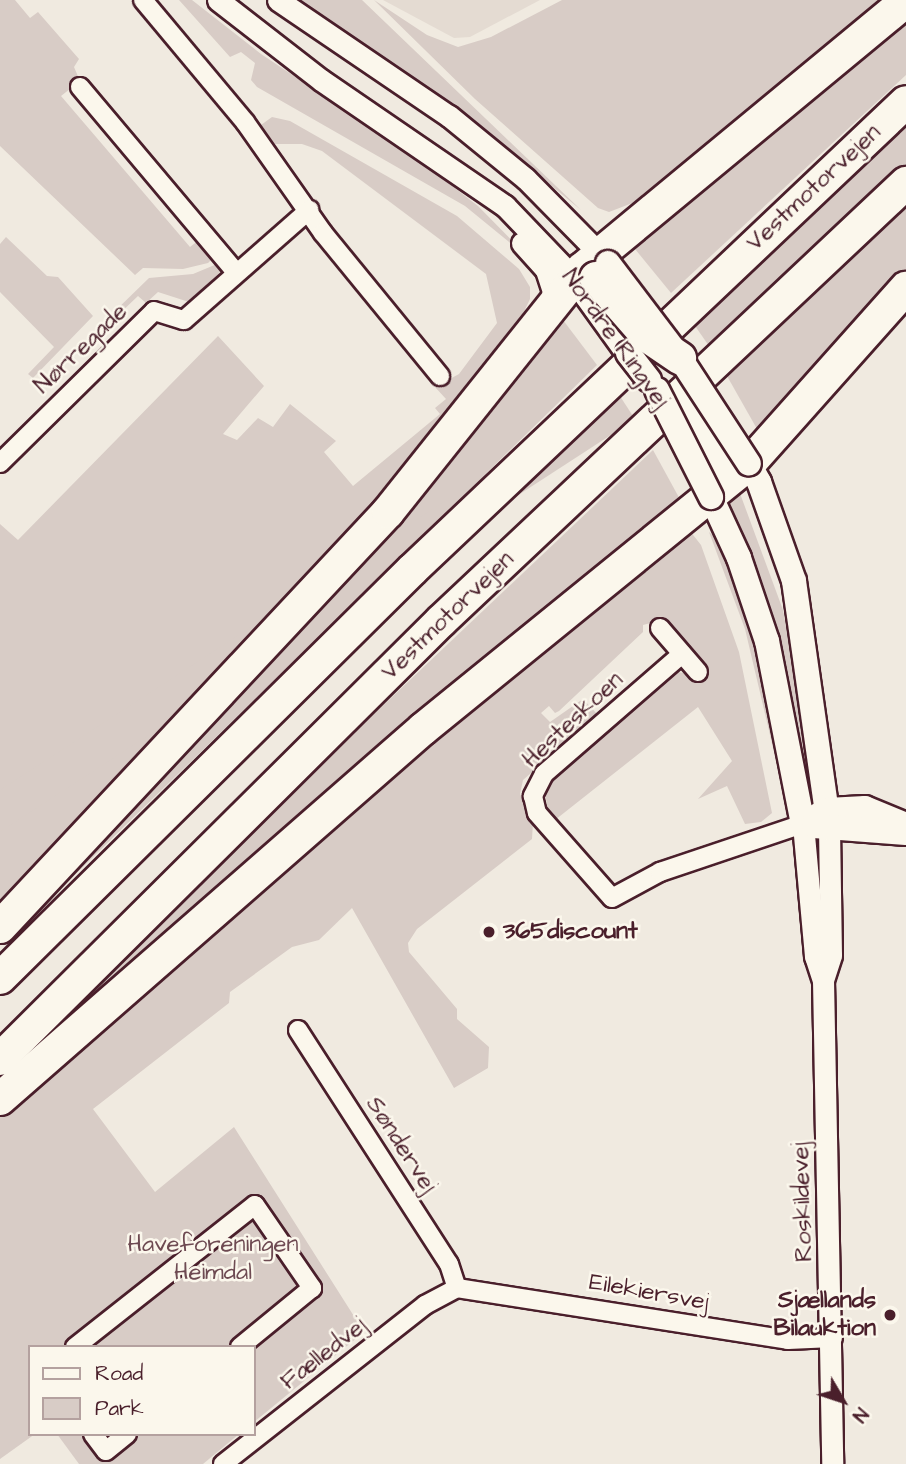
<!DOCTYPE html>
<meta charset="utf-8">
<style>
body{margin:0}
#map{position:relative;width:906px;height:1464px;overflow:hidden;background:#f0eae0;font-family:"Architects Daughter",sans-serif}
div>[style]{position:absolute}
.built>*{inset:0;background:#e4dbd2}
.green>*{inset:0;background:#d8ccc6;transform-origin:0 0}
.roads{filter:drop-shadow(2px 0 #4a1f2b) drop-shadow(-2px 0 #4a1f2b) drop-shadow(0 2px #4a1f2b) drop-shadow(0 -2px #4a1f2b)}
.minor>*{height:18px;margin:-9px;padding:0 9px;transform-origin:9px;border-radius:9px;background:#fbf7ec}
.tertiary>*{height:21px;margin:-10.5px;padding:0 10.5px;transform-origin:10.5px;border-radius:10.5px;background:#fbf7ec}
.secondary>*{height:24px;margin:-12px;padding:0 12px;transform-origin:12px;border-radius:12px;background:#fbf7ec}
.motorway>*{height:32px;margin:-16px;padding:0 16px;transform-origin:16px;border-radius:16px;background:#fbf7ec}
.bridges{filter:drop-shadow(2px 0 #4a1f2b) drop-shadow(-2px 0 #4a1f2b) drop-shadow(0 2px #4a1f2b) drop-shadow(0 -2px #4a1f2b)}
.secondary-bridge>*{height:24px;margin:-12px;padding:0 12px;transform-origin:12px;border-radius:12px;background:#fbf7ec}
.motorway-bridge>*{height:32px;margin:-16px;padding:0 16px;transform-origin:16px;border-radius:16px;background:#fbf7ec}
.dots>*{width:19px;height:19px;translate:-50% -50%;box-sizing:border-box;border:4px solid #fbf7ec;border-radius:50%}
span{translate:-50% -50%;white-space:nowrap;text-align:center;line-height:1.15;-webkit-text-stroke:5px #fbf7ec;paint-order:stroke}
.street-label{font-size:24px;color:#4a1f2b}
.poi-label{font-size:24px;color:#4a1f2b;font-weight:700}
.left{translate:0 -50%;text-align:left}
.right{translate:-100% -50%;text-align:right}
.park-label{font-size:24px;color:#6e4a52}
.legend{position:absolute;left:28px;top:1345px;width:228px;height:91px;box-sizing:border-box;background:#fbf7ec;border:2px solid #b4a19f;margin:0;padding:9px 12px;list-style:none;font-size:21px;color:#4a1f2b}
.legend li{display:flex;align-items:center;gap:14px;height:35px}
.legend b{width:35px;border:2px solid #b4a19f}
.north{position:absolute;left:808px;top:1366px;width:70px;height:70px;-webkit-text-stroke:5px #fbf7ec;paint-order:stroke;rotate:129deg;font-size:19px;font-weight:700;line-height:28px;text-align:center;color:#4a1f2b}
.north::after{content:'';display:block;margin:auto;width:24px;height:32px;background:#4a1f2b;clip-path:polygon(50% 0,100% 100%,50% 72%,0 100%)}
</style>
<div id="map">
<div class="built">
<div style="clip-path:polygon(383px 0,540px 0,470px 37px,454px 38px)"></div>
</div>
<div class="green">
<div style="clip-path:polygon(0 0,15px 0,30px 18px,38px 12px,79px 59px,74px 67px,80px 81px,61px 96px,190px 247px,204px 236px,214px 257px,208px 263px,183px 269px,143px 268px,135px 275px,0 146px)"></div>
<div style="clip-path:polygon(179px 0,192px 0,261px 54px,408px 152px,478px 206px,531px 260px,465px 206px,257px 87px,251px 80px,255px 63px,241px 52px,230px 57px)"></div>
<div style="clip-path:polygon(299px 0,362px 0,581px 210px,464px 114px)"></div>
<div style="clip-path:polygon(374px 0,427px 35px,458px 47px,491px 37px,562px 0,885px 0,635px 202px,609px 212px,598px 208px,475px 99px)"></div>
<div style="clip-path:polygon(906px 12px,906px 75px,671px 293px,626px 238px)"></div>
<div style="clip-path:polygon(272px 117px,290px 121px,457px 216px,519px 269px,530px 287px,530px 299px,517px 326px,333px 552px,0 916px,0 524px,18px 540px,218px 336px,264px 386px,223px 434px,237px 440px,258px 418px,273px 427px,290px 404px,336px 441px,324px 452px,353px 486px,440px 414px,435px 408px,446px 399px,435px 387px,459px 374px,497px 323px,486px 274px,322px 151px,302px 144px,275px 144px,261px 125px)"></div>
<div style="clip-path:polygon(906px 118px,906px 165px,711px 349px,691px 320px)"></div>
<div style="clip-path:polygon(906px 208px,906px 275px,761px 436px,727px 376px)"></div>
<div style="clip-path:polygon(6px 237px,47px 276px,58px 277px,93px 316px,33px 378px,28px 374px,54px 347px,0 292px,0 244px)"></div>
<div style="clip-path:polygon(217px 264px,221px 271px,189px 302px,158px 292px,146px 303px,138px 296px,116px 317px,112px 314px,149px 278px,193px 274px)"></div>
<div style="clip-path:polygon(560px 316px,597px 365px,5px 943px,1px 941px)"></div>
<div style="left:616px;top:390px;width:35px;height:861px;rotate:57deg"></div>
<div style="clip-path:polygon(653px 450px,682px 503px,77px 1015px,72px 1012px,374px 714px)"></div>
<div style="clip-path:polygon(738px 488px,783px 610px,811px 766px,805px 764px,768px 607px,725px 497px)"></div>
<div style="clip-path:polygon(690px 531px,701px 545px,739px 652px,772px 813px,761px 822px,745px 824px,727px 786px,698px 799px,732px 761px,698px 707px,555px 820px,548px 811px,545px 792px,552px 778px,678px 672px,695px 675px,662px 620px,643px 625px,643px 632px,559px 711px,555px 713px,549px 706px,541px 713px,550px 722px,583px 699px,598px 715px,523px 780px,520px 794px,533px 822px,532px 839px,417px 929px,408px 943px,409px 952px,457px 1009px,457px 1019px,489px 1047px,488px 1068px,454px 1088px,352px 908px,319px 940px,292px 947px,230px 992px,229px 1003px,93px 1109px,155px 1192px,234px 1127px,364px 1332px,254px 1422px,254px 1347px,30px 1347px,30px 1434px,35px 1434px,0 1459px,0 1110px,213px 919px)"></div>
<div style="clip-path:polygon(709px 532px,720px 542px,750px 628px,782px 769px,778px 769px,745px 629px)"></div>
<div style="clip-path:polygon(57px 1434px,239px 1434px,203px 1464px,79px 1464px)"></div>
</div>
<div class="roads">
<div class="minor">
<div style="left:143px;top:0;width:159px;rotate:50.1deg"></div>
<div style="left:245px;top:122px;width:136px;rotate:54.9deg"></div>
<div style="left:323px;top:233px;width:185px;rotate:50.7deg"></div>
<div style="left:80px;top:87px;width:242px;rotate:49.9deg"></div>
<div style="left:0;top:463px;width:216px;rotate:-44.6deg"></div>
<div style="left:154px;top:311px;width:31px;rotate:17deg"></div>
<div style="left:184px;top:320px;width:167px;rotate:-41.3deg"></div>
<div style="left:660px;top:628px;width:58px;rotate:49.2deg"></div>
<div style="left:682px;top:654px;width:183px;rotate:139deg"></div>
<div style="left:544px;top:774px;width:25px;rotate:117deg"></div>
<div style="left:533px;top:796px;width:17px;rotate:77deg"></div>
<div style="left:537px;top:813px;width:113px;rotate:48.6deg"></div>
<div style="left:612px;top:898px;width:55px;rotate:-28.4deg"></div>
<div style="left:660px;top:872px;width:151px;rotate:-18.6deg"></div>
<div style="left:298px;top:1030px;width:278px;rotate:57.2deg"></div>
<div style="left:449px;top:1264px;width:25px;rotate:72deg"></div>
<div style="left:75px;top:1347px;width:229px;rotate:-38.3deg"></div>
<div style="left:255px;top:1205px;width:101px;rotate:55.5deg"></div>
<div style="left:312px;top:1288px;width:93px;rotate:140.7deg"></div>
<div style="left:93px;top:1434px;width:21px;rotate:53deg"></div>
<div style="left:106px;top:1451px;width:27px;rotate:-39deg"></div>
<div style="left:223px;top:1464px;width:257px;rotate:-38.2deg"></div>
<div style="left:425px;top:1305px;width:36px;rotate:-28deg"></div>
<div style="left:457px;top:1288px;width:335px;rotate:8.9deg"></div>
<div style="left:788px;top:1340px;width:45px;rotate:-2.5deg"></div>
</div>
<div class="tertiary">
<div style="left:218px;top:0;width:130px;rotate:37.8deg"></div>
<div style="left:321px;top:80px;width:223px;rotate:34.4deg"></div>
<div style="left:505px;top:206px;width:100px;rotate:46.2deg"></div>
<div style="left:278px;top:0;width:207px;rotate:34.2deg"></div>
<div style="left:449px;top:116px;width:99px;rotate:39.3deg"></div>
<div style="left:526px;top:179px;width:104px;rotate:45.4deg"></div>
<div style="left:522px;top:243px;width:36px;rotate:48deg"></div>
<div style="left:546px;top:270px;width:23px;rotate:72deg"></div>
<div style="left:553px;top:292px;width:16px;rotate:105deg"></div>
<div style="left:803px;top:824px;width:133px;rotate:84.8deg"></div>
<div style="left:815px;top:956px;width:25px;rotate:72deg"></div>
<div style="left:823px;top:980px;width:484px;rotate:88.9deg"></div>
<div style="left:823px;top:980px;width:26px;rotate:-72deg"></div>
<div style="left:831px;top:955px;width:127px;rotate:-90.9deg"></div>
</div>
<div class="secondary">
<div style="left:574px;top:278px;width:92px;rotate:54.2deg"></div>
<div style="left:676px;top:405px;width:16px;rotate:40deg"></div>
<div style="left:688px;top:415px;width:57px;rotate:58.5deg"></div>
<div style="left:718px;top:464px;width:11px;rotate:38deg"></div>
<div style="left:727px;top:471px;width:12px;rotate:-5deg"></div>
<div style="left:749px;top:464px;width:21px;rotate:61deg"></div>
<div style="left:759px;top:482px;width:105px;rotate:70.5deg"></div>
<div style="left:794px;top:581px;width:249px;rotate:81.9deg"></div>
<div style="left:711px;top:497px;width:67px;rotate:65.3deg"></div>
<div style="left:739px;top:558px;width:88px;rotate:71.4deg"></div>
<div style="left:767px;top:641px;width:187px;rotate:78.9deg"></div>
<div style="left:815px;top:817px;width:14px;rotate:-30deg"></div>
<div style="left:827px;top:810px;width:38px;rotate:-3deg"></div>
<div style="left:865px;top:808px;width:44px;rotate:22.5deg"></div>
<div style="left:814px;top:826px;width:92px;rotate:4.4deg"></div>
</div>
<div class="motorway">
<div style="left:0;top:927px;width:568px;rotate:-46.93deg"></div>
<div style="left:388px;top:512px;width:311px;rotate:-51.4deg"></div>
<div style="left:582px;top:269px;width:420px;rotate:-39.6deg"></div>
<div style="left:0;top:978px;width:580px;rotate:-44.72deg"></div>
<div style="left:412px;top:570px;width:680px;rotate:-43.45deg"></div>
<div style="left:0;top:1059px;width:622px;rotate:-44.8deg"></div>
<div style="left:441px;top:621px;width:639px;rotate:-43.29deg"></div>
<div style="left:0;top:1099px;width:562px;rotate:-41.18deg"></div>
<div style="left:423px;top:729px;width:420px;rotate:-39.1deg"></div>
<div style="left:749px;top:464px;width:236px;rotate:-48.3deg"></div>
</div>
</div>
<div class="bridges">
<div class="secondary-bridge">
<div style="left:608px;top:263px;width:119px;rotate:52.8deg"></div>
<div style="left:680px;top:358px;width:126px;rotate:56.9deg"></div>
<div style="left:628px;top:353px;width:34px;rotate:52deg"></div>
<div style="left:657px;top:390px;width:120px;rotate:63.2deg"></div>
</div>
<div class="motorway-bridge">
<div style="left:596px;top:278px;width:77px;rotate:48.7deg"></div>
<div style="left:647px;top:336px;width:40px;rotate:34deg"></div>
</div>
</div>
<div class="dots">
<div style="left:489px;top:932px;background:#4a1f2b"></div>
<div style="left:890px;top:1315px;background:#4a1f2b"></div>
</div>
<div class="street-label">
<span style="left:814px;top:188px;rotate:-43deg">Vestmotorvejen</span>
<span style="left:615px;top:339px;rotate:54deg">Nordre Ringvej</span>
<span style="left:81px;top:349px;rotate:-44deg">Nørregade</span>
<span style="left:448px;top:616px;rotate:-44deg">Vestmotorvejen</span>
<span style="left:573px;top:720px;rotate:-43deg">Hesteskoen</span>
<span style="left:401px;top:1145px;rotate:57deg">Søndervej</span>
<span style="left:803px;top:1202px;rotate:-92deg">Roskildevej</span>
<span style="left:649px;top:1293px;rotate:10deg">Eilekiersvej</span>
<span style="left:324px;top:1354px;rotate:-38deg">Fælledvej</span>
</div>
<div class="poi-label">
<span class="left" style="left:503px;top:932px">365discount</span>
<span class="right" style="left:876px;top:1315px">Sjællands<br>Bilauktion</span>
</div>
<div class="park-label">
<span style="left:213px;top:1259px">Haveforeningen<br>Heimdal</span>
</div>
<ul class="legend">
<li><b style="height:9px;background:#fbf7ec"></b>Road</li>
<li><b style="height:19px;background:#d8ccc6"></b>Park</li>
</ul>
<div class="north">N</div>
</div>
